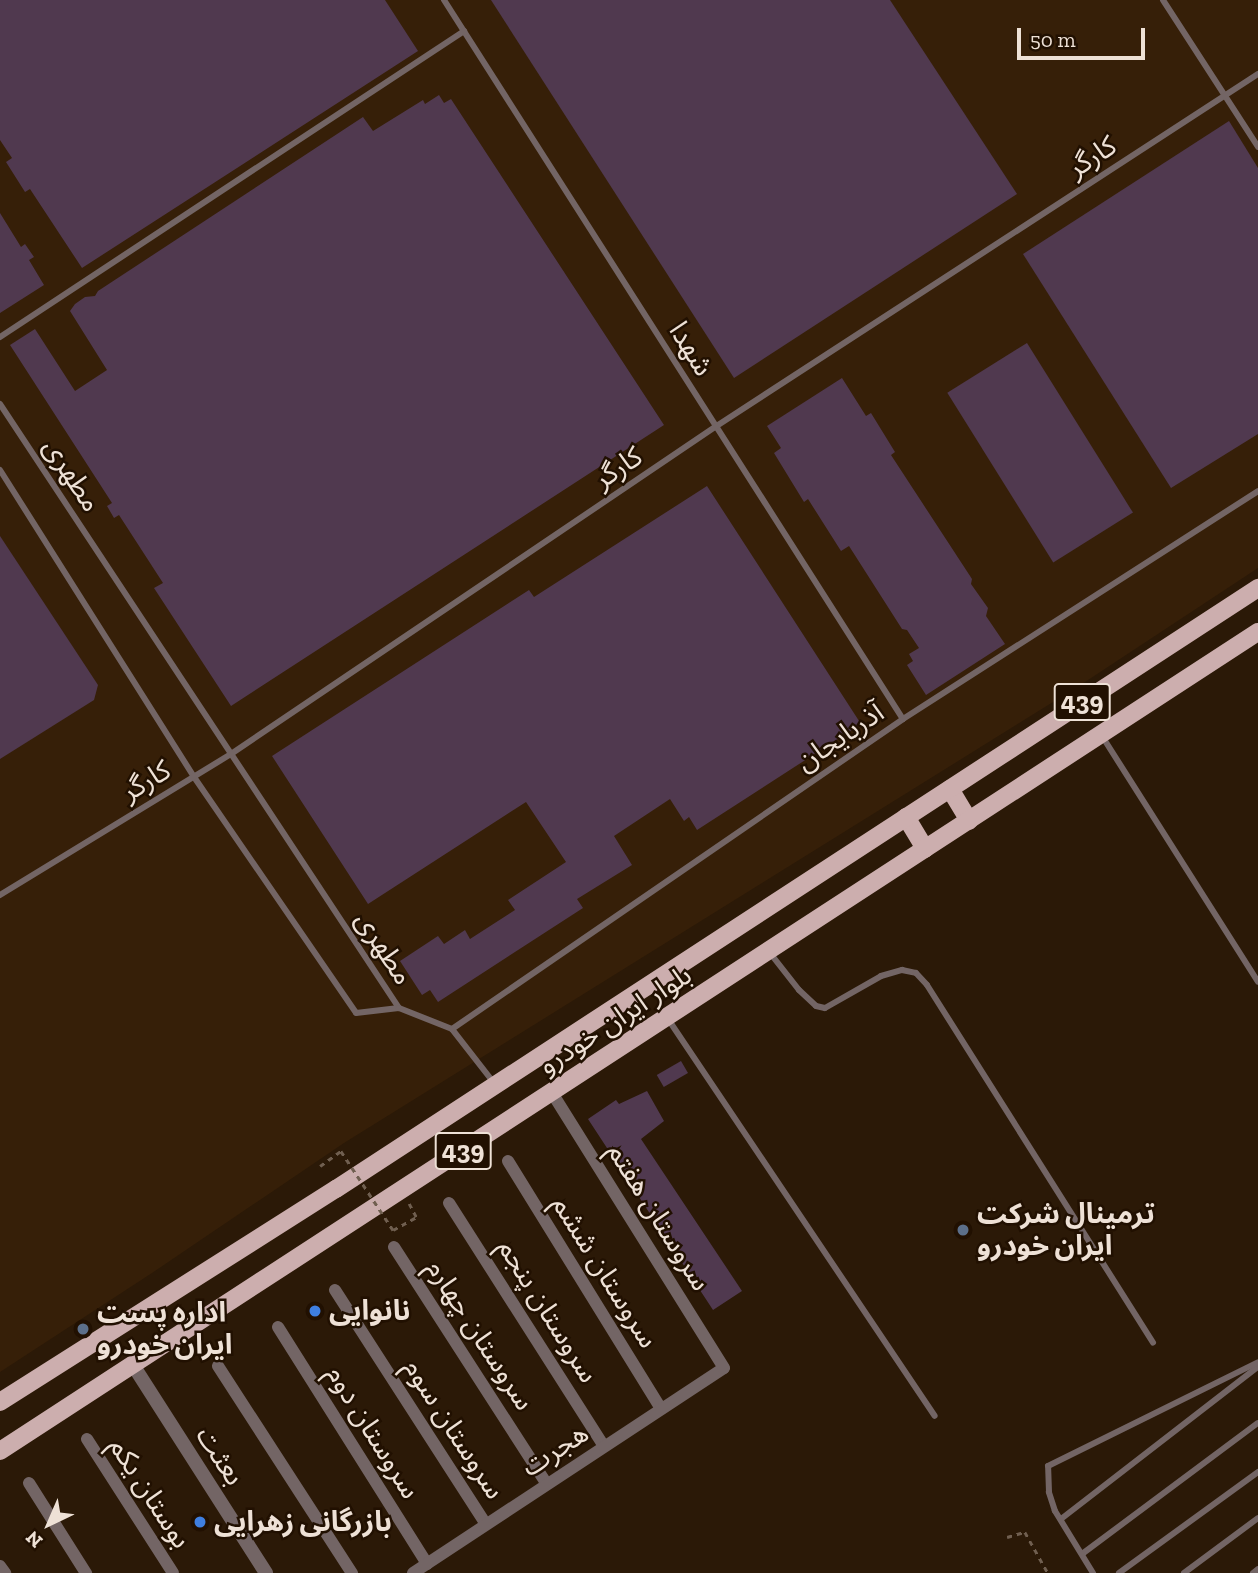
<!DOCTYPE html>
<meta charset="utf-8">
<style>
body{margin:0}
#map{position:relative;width:1258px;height:1573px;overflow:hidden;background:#2b1907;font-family:"Zilla Slab","Noto Sans Arabic",serif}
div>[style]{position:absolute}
.built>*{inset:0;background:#361f08}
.building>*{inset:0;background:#50394f;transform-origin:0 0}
.path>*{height:2.5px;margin-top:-1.25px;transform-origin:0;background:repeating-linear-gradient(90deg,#705f50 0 5px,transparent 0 10px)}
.service>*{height:6px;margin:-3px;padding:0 3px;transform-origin:3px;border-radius:3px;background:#736565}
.minor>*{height:12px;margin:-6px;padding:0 6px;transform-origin:6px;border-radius:6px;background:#736565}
.tertiary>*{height:14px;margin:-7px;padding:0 7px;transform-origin:7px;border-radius:7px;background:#736565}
.primary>*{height:18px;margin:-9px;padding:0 9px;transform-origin:9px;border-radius:9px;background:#ccaeae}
.path-bridge>*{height:2.5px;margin-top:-1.25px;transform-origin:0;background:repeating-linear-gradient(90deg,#705f50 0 5px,transparent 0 10px)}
.dots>*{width:19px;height:19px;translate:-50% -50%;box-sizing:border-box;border:4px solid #211001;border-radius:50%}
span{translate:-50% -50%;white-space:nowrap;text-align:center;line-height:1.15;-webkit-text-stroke:5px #211001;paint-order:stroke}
.shield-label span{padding:2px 5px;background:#211001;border:2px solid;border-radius:5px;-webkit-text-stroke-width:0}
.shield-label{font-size:26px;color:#eee1d6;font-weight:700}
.street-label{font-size:28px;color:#eee1d6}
.poi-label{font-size:28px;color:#eee1d6;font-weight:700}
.left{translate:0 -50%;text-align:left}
.north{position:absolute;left:14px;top:1489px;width:70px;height:70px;-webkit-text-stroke:5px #211001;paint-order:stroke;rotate:224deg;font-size:19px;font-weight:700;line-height:28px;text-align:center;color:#eee1d6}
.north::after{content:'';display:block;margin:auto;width:24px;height:32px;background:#eee1d6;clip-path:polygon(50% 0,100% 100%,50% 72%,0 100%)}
.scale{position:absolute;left:1017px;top:28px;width:128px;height:32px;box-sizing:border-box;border:4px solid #eee1d6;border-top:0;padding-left:9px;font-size:21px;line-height:24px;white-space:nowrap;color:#eee1d6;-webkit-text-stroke:5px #211001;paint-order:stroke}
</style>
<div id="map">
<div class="built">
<div style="clip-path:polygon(0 0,1258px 0,1258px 568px,1082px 684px,344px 1143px,152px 1273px,0 1372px)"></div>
</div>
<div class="building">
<div style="clip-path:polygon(0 0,385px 0,418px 51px,82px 268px,30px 189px,25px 192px,6px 162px,12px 158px,0 140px)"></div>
<div style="clip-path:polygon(491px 0,890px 0,1017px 194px,734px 378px)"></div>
<div style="clip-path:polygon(439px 95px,444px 103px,451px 99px,664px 425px,231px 706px,154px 588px,163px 583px,119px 515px,114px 518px,107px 506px,112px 503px,10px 345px,35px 329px,75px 391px,107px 370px,70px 311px,75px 304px,85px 297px,95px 296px,98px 291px,363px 117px,373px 131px,423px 100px,425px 104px)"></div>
<div style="clip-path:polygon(1229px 121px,1258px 168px,1258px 434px,1171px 488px,1023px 254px)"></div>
<div style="clip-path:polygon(0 213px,21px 247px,25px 244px,34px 257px,29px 260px,44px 285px,0 313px)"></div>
<div style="left:1027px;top:343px;width:200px;height:94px;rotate:58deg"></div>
<div style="clip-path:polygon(842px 378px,866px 416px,871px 413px,895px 452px,891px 455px,972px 579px,971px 584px,988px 608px,986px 616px,1005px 644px,926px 695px,907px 665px,913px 661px,909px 654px,919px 648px,907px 630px,902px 629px,849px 546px,841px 551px,808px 499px,804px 502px,774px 453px,781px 448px,767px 426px)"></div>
<div style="clip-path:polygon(707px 486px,861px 724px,697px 830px,689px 817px,684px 821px,670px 799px,614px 836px,632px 865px,577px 899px,583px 908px,438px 1002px,430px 990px,422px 995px,400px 961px,438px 936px,444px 944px,465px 930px,470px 939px,515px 910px,508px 900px,566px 862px,526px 802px,368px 904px,272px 756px,529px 590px,534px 597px)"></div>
<div style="clip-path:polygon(0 536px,98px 685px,94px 700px,0 759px)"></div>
<div style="left:681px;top:1061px;width:14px;height:28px;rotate:60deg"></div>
<div style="clip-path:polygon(647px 1091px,664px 1121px,641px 1139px,742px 1291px,713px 1310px,588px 1119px,616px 1100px,619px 1104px)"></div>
</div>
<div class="path">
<div style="left:320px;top:1166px;width:26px;rotate:-36deg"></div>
<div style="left:393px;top:1230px;width:26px;rotate:-29deg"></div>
<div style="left:416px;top:1217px;width:15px;rotate:-118deg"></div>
<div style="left:1007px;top:1537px;width:19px;rotate:-16deg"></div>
<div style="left:1025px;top:1532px;width:47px;rotate:60.7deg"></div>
</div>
<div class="service">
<div style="left:444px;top:0;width:853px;rotate:57.45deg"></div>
<div style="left:1163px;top:0;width:175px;rotate:57.1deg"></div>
<div style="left:0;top:337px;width:556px;rotate:-33.4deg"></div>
<div style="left:0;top:404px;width:724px;rotate:56.55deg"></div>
<div style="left:0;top:470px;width:363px;rotate:57.7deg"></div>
<div style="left:194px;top:777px;width:286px;rotate:55.5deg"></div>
<div style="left:356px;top:1013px;width:43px;rotate:-6.6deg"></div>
<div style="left:399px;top:1008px;width:57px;rotate:21.6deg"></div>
<div style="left:1102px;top:736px;width:291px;rotate:57.6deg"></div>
<div style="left:0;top:895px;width:271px;rotate:-31.4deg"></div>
<div style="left:231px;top:754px;width:584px;rotate:-34.04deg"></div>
<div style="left:715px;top:427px;width:648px;rotate:-33.03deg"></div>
<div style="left:770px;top:953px;width:47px;rotate:51.9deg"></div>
<div style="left:799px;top:990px;width:23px;rotate:43deg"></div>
<div style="left:816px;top:1006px;width:9px;rotate:13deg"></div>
<div style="left:825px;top:1008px;width:64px;rotate:-29.7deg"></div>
<div style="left:881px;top:976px;width:22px;rotate:-16deg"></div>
<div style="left:902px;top:970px;width:14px;rotate:12deg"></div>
<div style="left:916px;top:973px;width:16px;rotate:47deg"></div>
<div style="left:927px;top:985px;width:423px;rotate:57.7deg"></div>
<div style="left:668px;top:1019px;width:478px;rotate:56.1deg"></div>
<div style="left:494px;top:1083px;width:68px;rotate:-127.9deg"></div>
<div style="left:452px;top:1029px;width:547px;rotate:-34.5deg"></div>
<div style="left:903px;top:719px;width:422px;rotate:-32.7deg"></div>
<div style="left:1061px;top:1519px;width:249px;rotate:-37.7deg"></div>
<div style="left:1082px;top:1554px;width:219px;rotate:-36.7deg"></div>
<div style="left:1093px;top:1573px;width:73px;rotate:-121.5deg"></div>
<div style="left:1055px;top:1511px;width:20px;rotate:-108deg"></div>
<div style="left:1049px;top:1492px;width:26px;rotate:-92deg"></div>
<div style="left:1048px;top:1466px;width:234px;rotate:-26.3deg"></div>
<div style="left:1119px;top:1573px;width:172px;rotate:-36deg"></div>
<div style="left:1184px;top:1573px;width:92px;rotate:-36.6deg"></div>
<div style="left:1253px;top:1573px;width:6px;rotate:-39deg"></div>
</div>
<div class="minor">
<div style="left:508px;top:1161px;width:291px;rotate:58.3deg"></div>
<div style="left:449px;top:1203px;width:288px;rotate:57.5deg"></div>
<div style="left:394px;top:1247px;width:282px;rotate:57.2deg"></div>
<div style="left:335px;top:1290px;width:278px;rotate:57.2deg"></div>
<div style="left:278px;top:1327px;width:280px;rotate:57.8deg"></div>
<div style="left:218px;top:1366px;width:247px;rotate:57.1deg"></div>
<div style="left:87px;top:1439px;width:159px;rotate:57.3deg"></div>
<div style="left:29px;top:1483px;width:107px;rotate:57.7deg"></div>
<div style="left:0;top:1566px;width:9px;rotate:54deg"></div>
<div style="left:413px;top:1573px;width:372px;rotate:-33.4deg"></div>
<div style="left:724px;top:1368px;width:324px;rotate:-122deg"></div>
</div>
<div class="tertiary">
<div style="left:133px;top:1365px;width:247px;rotate:57.4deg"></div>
</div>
<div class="primary">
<div style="left:950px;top:789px;width:37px;rotate:59deg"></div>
<div style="left:906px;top:817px;width:37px;rotate:59deg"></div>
<div style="left:0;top:1402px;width:398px;rotate:-32.4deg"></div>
<div style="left:336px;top:1189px;width:1101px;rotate:-33.1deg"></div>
<div style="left:0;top:1451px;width:1501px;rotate:-33.07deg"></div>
</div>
<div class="path-bridge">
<div style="left:341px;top:1151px;width:95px;rotate:56.6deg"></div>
</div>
<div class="dots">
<div style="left:963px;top:1230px;background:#5c6f8a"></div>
<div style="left:315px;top:1311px;background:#3f7fe0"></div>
<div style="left:83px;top:1329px;background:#5c6f8a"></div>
<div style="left:200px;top:1522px;background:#3f7fe0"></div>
</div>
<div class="shield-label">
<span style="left:1082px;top:702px">439</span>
<span style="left:463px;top:1151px">439</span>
</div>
<div class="street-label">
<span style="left:1092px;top:157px;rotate:-33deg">کارگر</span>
<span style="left:691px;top:349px;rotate:58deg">شهدا</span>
<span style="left:618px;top:468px;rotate:-34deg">کارگر</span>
<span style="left:72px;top:475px;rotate:57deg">مطهری</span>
<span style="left:840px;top:737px;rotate:-34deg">آذربایجان</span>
<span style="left:146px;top:781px;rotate:-31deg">کارگر</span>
<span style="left:384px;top:948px;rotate:57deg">مطهری</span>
<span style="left:615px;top:1020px;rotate:-33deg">بلوار ایران خودرو</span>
<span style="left:659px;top:1217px;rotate:58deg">سروستان هفتم</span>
<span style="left:605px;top:1272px;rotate:58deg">سروستان ششم</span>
<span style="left:548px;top:1311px;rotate:58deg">سروستان پنجم</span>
<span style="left:480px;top:1335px;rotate:57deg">سروستان چهارم</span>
<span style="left:454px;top:1429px;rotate:57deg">سروستان سوم</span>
<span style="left:373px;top:1432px;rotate:58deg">سروستان دوم</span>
<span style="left:555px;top:1450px;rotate:-33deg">هجرت</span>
<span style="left:220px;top:1456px;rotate:57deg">بعثت</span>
<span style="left:150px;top:1493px;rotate:57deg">بوستان یکم</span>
</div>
<div class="poi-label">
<span class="left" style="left:977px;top:1230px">ترمینال شرکت<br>ایران خودرو</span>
<span class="left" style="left:329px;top:1311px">نانوایی</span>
<span class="left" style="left:97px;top:1329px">اداره پست<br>ایران خودرو</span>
<span class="left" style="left:214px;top:1522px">بازرگانی زهرایی</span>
</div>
<div class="north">N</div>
<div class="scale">50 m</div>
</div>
